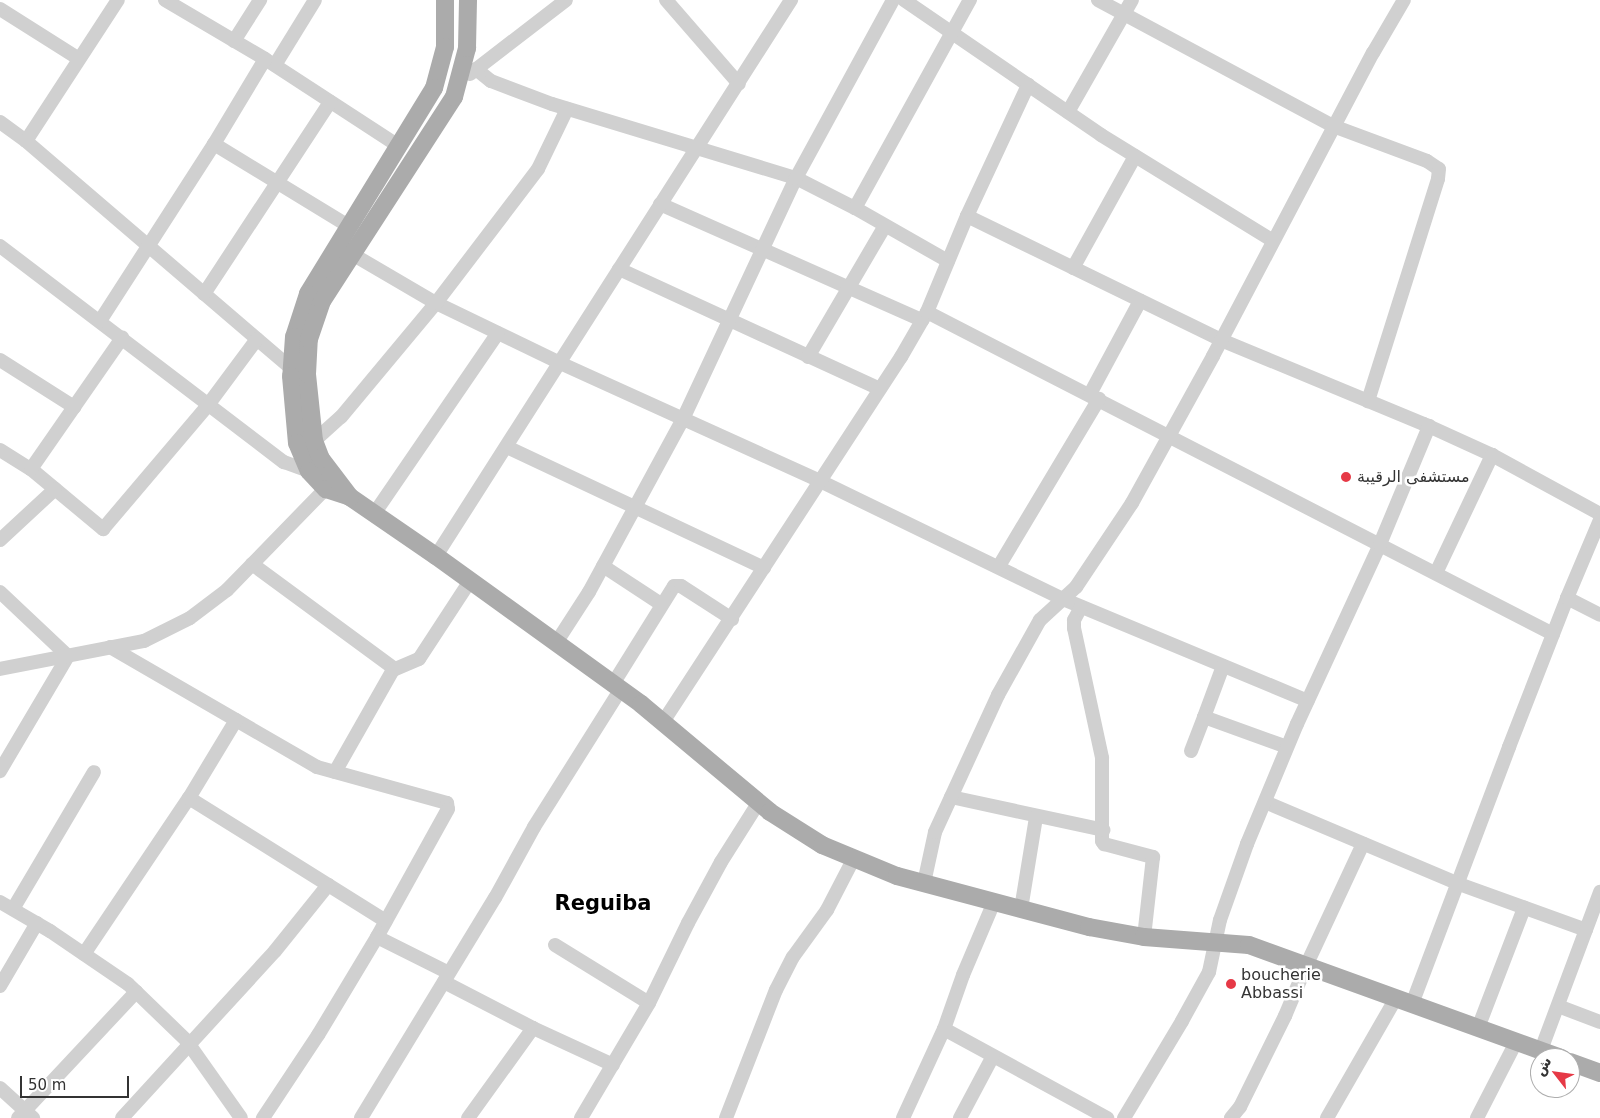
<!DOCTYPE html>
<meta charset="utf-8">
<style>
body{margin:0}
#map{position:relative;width:1600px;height:1118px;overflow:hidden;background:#fff;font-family:"DejaVu Sans",Vazirmatn,sans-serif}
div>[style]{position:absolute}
.minor>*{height:14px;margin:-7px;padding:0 7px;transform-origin:7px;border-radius:7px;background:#d0d0d0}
.major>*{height:18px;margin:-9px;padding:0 9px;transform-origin:9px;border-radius:9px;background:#ababab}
.dots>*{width:14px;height:14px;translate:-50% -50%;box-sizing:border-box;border:2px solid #fff;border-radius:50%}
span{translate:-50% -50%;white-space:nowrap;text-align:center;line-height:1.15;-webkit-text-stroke:5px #fff;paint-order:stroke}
.poi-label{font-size:16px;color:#333}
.left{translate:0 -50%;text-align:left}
.district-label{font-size:21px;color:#000;font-weight:700}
.north{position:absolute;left:1530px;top:1048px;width:50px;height:50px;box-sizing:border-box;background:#fff;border:1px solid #adadad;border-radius:50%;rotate:300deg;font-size:14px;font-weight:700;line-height:20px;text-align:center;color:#333}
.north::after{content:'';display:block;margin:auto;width:18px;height:22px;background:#e63946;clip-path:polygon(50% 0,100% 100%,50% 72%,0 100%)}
.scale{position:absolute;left:20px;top:1076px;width:109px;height:22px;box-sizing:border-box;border:2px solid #333;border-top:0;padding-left:6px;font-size:15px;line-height:18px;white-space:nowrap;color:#333;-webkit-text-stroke:4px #fff;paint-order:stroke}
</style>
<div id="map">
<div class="minor">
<div style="left:165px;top:0;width:116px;rotate:30.5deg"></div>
<div style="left:265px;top:59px;width:161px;rotate:33.1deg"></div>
<div style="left:666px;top:0;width:111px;rotate:49deg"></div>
<div style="left:904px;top:0;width:239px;rotate:34.4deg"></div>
<div style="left:1101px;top:135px;width:202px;rotate:31.6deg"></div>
<div style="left:1098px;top:0;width:267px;rotate:28.2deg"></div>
<div style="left:1333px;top:126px;width:100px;rotate:20.4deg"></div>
<div style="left:1427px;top:161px;width:14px;rotate:34deg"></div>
<div style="left:1439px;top:169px;width:10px;rotate:96deg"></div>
<div style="left:1438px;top:179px;width:233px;rotate:107.5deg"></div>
<div style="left:0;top:9px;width:93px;rotate:32.3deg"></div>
<div style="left:234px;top:41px;width:49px;rotate:-57.6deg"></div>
<div style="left:275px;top:65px;width:76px;rotate:-58.4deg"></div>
<div style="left:476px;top:69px;width:19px;rotate:39deg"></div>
<div style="left:491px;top:81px;width:65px;rotate:20.7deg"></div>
<div style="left:552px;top:104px;width:255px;rotate:16.9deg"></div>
<div style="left:796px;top:178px;width:66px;rotate:27deg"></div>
<div style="left:855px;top:208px;width:107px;rotate:29.7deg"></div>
<div style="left:470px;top:74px;width:121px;rotate:-37.6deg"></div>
<div style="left:1068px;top:112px;width:129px;rotate:-60.3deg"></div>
<div style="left:0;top:122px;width:32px;rotate:36deg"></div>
<div style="left:26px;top:141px;width:350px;rotate:40.6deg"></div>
<div style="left:26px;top:141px;width:168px;rotate:-56.9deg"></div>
<div style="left:214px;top:144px;width:159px;rotate:31.4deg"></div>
<div style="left:660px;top:204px;width:287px;rotate:23.9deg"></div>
<div style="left:855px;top:208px;width:238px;rotate:-61.1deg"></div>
<div style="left:967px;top:216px;width:283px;rotate:26deg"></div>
<div style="left:1221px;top:340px;width:220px;rotate:22.5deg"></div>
<div style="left:1424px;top:424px;width:75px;rotate:24.5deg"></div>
<div style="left:1492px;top:455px;width:123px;rotate:28.6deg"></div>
<div style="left:0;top:246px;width:357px;rotate:37.3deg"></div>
<div style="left:284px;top:462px;width:27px;rotate:20deg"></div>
<div style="left:352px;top:254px;width:97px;rotate:30.3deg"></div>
<div style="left:436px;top:303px;width:138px;rotate:25.8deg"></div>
<div style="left:560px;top:363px;width:286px;rotate:24.4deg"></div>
<div style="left:820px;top:481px;width:270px;rotate:25.9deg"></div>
<div style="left:1063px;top:599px;width:265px;rotate:22.6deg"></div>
<div style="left:1073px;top:268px;width:128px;rotate:-61deg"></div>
<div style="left:619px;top:269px;width:287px;rotate:24.7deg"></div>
<div style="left:204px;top:294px;width:230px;rotate:-56.7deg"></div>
<div style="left:927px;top:312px;width:704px;rotate:27.22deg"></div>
<div style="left:100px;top:321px;width:211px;rotate:-57.2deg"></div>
<div style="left:214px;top:144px;width:99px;rotate:-59deg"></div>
<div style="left:808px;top:357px;width:152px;rotate:-59.6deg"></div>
<div style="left:0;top:360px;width:88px;rotate:32.4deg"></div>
<div style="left:1090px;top:394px;width:106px;rotate:-61.7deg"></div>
<div style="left:314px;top:441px;width:36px;rotate:-42deg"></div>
<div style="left:341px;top:417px;width:148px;rotate:-50.2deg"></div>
<div style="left:436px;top:303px;width:168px;rotate:-52.7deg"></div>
<div style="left:538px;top:169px;width:67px;rotate:-64.2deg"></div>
<div style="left:507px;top:447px;width:284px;rotate:25.2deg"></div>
<div style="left:0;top:450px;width:36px;rotate:32deg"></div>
<div style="left:31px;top:469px;width:94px;rotate:39.8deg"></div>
<div style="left:103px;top:529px;width:162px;rotate:-49.7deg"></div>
<div style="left:208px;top:405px;width:82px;rotate:-53.4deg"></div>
<div style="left:31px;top:469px;width:160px;rotate:-55.2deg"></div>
<div style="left:374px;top:514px;width:219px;rotate:-55.6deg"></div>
<div style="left:0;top:540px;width:75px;rotate:-42.8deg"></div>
<div style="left:436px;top:556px;width:660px;rotate:-57.44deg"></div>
<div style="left:252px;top:564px;width:177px;rotate:36.3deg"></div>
<div style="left:603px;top:566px;width:69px;rotate:33.2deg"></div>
<div style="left:999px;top:566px;width:195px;rotate:-59.1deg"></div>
<div style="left:1436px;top:573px;width:131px;rotate:-64.6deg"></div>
<div style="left:0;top:592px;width:93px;rotate:43.3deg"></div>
<div style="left:68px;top:656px;width:134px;rotate:120.6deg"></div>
<div style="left:1567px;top:598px;width:37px;rotate:27deg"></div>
<div style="left:1081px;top:607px;width:15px;rotate:118deg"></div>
<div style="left:1074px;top:620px;width:8px;rotate:90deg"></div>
<div style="left:1074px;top:628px;width:133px;rotate:77.8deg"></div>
<div style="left:1102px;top:758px;width:83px;rotate:90deg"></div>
<div style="left:1102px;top:841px;width:4px;rotate:56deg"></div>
<div style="left:1104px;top:844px;width:51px;rotate:14.9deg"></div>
<div style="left:1153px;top:857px;width:81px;rotate:96.4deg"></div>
<div style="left:556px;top:643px;width:61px;rotate:-57.1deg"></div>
<div style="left:589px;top:592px;width:197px;rotate:-61.5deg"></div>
<div style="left:683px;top:419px;width:266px;rotate:-64.9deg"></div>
<div style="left:796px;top:178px;width:203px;rotate:-61.4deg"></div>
<div style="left:110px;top:647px;width:239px;rotate:30.1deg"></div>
<div style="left:317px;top:767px;width:135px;rotate:15.5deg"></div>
<div style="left:447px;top:803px;width:6px;rotate:81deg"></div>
<div style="left:448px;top:809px;width:146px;rotate:119deg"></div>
<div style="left:377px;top:937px;width:114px;rotate:121deg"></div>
<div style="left:318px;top:1035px;width:100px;rotate:123.5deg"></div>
<div style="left:1223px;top:666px;width:54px;rotate:110.4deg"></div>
<div style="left:1204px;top:717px;width:88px;rotate:19.9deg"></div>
<div style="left:0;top:669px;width:147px;rotate:-11deg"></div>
<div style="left:144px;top:641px;width:51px;rotate:-26.6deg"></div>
<div style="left:190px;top:618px;width:46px;rotate:-37.1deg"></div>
<div style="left:227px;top:590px;width:152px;rotate:-45.8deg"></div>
<div style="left:613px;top:684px;width:115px;rotate:-58.1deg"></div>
<div style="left:674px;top:586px;width:7px"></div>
<div style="left:681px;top:586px;width:61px;rotate:32.9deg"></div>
<div style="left:663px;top:722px;width:436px;rotate:-56.9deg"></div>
<div style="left:901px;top:357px;width:52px;rotate:-60deg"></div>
<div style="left:927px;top:312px;width:104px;rotate:-67.4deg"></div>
<div style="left:967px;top:216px;width:145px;rotate:-65deg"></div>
<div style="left:1191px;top:751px;width:36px;rotate:-69deg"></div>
<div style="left:335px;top:772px;width:117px;rotate:-60.4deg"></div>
<div style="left:393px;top:670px;width:28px;rotate:-23deg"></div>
<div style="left:419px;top:659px;width:93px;rotate:-56.8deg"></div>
<div style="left:951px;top:797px;width:156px;rotate:12.2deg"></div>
<div style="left:189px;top:798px;width:232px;rotate:32deg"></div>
<div style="left:1265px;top:802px;width:211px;rotate:22.9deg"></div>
<div style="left:1459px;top:884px;width:135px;rotate:19.9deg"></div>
<div style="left:924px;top:883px;width:52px;rotate:-77.8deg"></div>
<div style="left:935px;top:832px;width:151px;rotate:-65.3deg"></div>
<div style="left:998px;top:695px;width:86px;rotate:-60.8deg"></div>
<div style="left:1040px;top:620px;width:49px;rotate:-42.5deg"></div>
<div style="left:1076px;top:587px;width:101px;rotate:-56.3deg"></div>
<div style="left:1132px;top:503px;width:168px;rotate:-61.1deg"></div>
<div style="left:1213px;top:356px;width:343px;rotate:-62.2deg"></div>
<div style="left:1373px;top:53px;width:61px;rotate:-59.7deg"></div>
<div style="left:0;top:902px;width:58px;rotate:30.1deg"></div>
<div style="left:50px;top:931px;width:94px;rotate:34.2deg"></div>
<div style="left:128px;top:984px;width:81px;rotate:44deg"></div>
<div style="left:186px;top:1040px;width:95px;rotate:54.8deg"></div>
<div style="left:13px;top:909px;width:159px;rotate:-59.4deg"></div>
<div style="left:1021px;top:909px;width:93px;rotate:-80.7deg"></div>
<div style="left:377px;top:937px;width:80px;rotate:26.6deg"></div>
<div style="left:555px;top:945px;width:110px;rotate:31.7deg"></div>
<div style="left:84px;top:954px;width:188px;rotate:-56.1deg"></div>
<div style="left:189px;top:798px;width:91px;rotate:-58.9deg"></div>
<div style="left:444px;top:982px;width:100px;rotate:27.3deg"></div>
<div style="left:533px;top:1028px;width:111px;rotate:125.8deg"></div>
<div style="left:0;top:986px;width:73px;rotate:-59.6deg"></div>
<div style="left:1412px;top:1004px;width:275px;rotate:-69.3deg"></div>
<div style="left:1509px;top:747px;width:160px;rotate:-68.7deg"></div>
<div style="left:1567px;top:598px;width:85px;rotate:-67.1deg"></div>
<div style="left:1558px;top:1006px;width:45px;rotate:20.9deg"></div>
<div style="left:533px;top:1028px;width:88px;rotate:24.8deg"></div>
<div style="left:1478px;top:1028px;width:129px;rotate:-69deg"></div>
<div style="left:944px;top:1029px;width:186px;rotate:28.6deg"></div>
<div style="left:1541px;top:1050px;width:169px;rotate:-69.5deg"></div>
<div style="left:0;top:1088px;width:45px;rotate:42.3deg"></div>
<div style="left:18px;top:1118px;width:173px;rotate:-46.9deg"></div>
<div style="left:122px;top:1118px;width:226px;rotate:-47.5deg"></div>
<div style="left:275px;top:951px;width:85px;rotate:-51.2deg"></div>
<div style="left:361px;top:1118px;width:258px;rotate:-58.7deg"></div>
<div style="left:495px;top:898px;width:81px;rotate:-61.2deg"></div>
<div style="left:534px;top:827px;width:163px;rotate:-57.8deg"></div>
<div style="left:581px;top:1118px;width:134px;rotate:-59.4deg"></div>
<div style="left:649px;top:1003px;width:89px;rotate:-64deg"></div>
<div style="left:688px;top:923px;width:69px;rotate:-61.6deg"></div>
<div style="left:721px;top:862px;width:71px;rotate:-57.7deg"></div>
<div style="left:726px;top:1118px;width:137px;rotate:-68.7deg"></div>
<div style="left:776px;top:990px;width:37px;rotate:-63deg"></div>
<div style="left:793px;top:957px;width:58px;rotate:-54.1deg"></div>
<div style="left:827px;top:910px;width:59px;rotate:-62.6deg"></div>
<div style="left:903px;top:1118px;width:98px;rotate:-65.3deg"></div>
<div style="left:944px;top:1029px;width:57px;rotate:-70.6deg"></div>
<div style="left:963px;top:975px;width:79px;rotate:-67deg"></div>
<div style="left:960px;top:1118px;width:70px;rotate:-62deg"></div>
<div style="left:1124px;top:1118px;width:113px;rotate:-59.1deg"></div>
<div style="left:1182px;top:1021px;width:56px;rotate:-61.1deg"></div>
<div style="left:1209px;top:972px;width:53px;rotate:-78.1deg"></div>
<div style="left:1220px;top:920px;width:81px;rotate:-70.4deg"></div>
<div style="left:1247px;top:844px;width:130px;rotate:-67.4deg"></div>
<div style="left:1297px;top:724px;width:198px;rotate:-65.2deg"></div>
<div style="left:1380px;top:544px;width:128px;rotate:-67.4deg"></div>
<div style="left:1231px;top:1118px;width:14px;rotate:-51deg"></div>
<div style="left:1240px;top:1107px;width:102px;rotate:-63.7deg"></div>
<div style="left:1285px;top:1016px;width:54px;rotate:-67.2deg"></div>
<div style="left:1306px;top:966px;width:135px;rotate:-65deg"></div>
<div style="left:1327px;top:1118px;width:138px;rotate:-60.1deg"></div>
<div style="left:1477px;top:1118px;width:85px;rotate:-62.8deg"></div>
</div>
<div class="major">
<div style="left:445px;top:0;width:47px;rotate:90deg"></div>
<div style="left:445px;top:47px;width:42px;rotate:105deg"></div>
<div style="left:434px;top:88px;width:241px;rotate:121.5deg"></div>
<div style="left:308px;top:294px;width:45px;rotate:108deg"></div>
<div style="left:294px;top:337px;width:39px;rotate:94deg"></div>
<div style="left:291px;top:376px;width:67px;rotate:84.9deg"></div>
<div style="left:297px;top:443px;width:30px;rotate:67deg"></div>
<div style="left:309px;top:471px;width:25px;rotate:47deg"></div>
<div style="left:326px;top:489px;width:25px;rotate:18deg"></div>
<div style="left:350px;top:497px;width:104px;rotate:34.5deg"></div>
<div style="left:436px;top:556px;width:253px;rotate:35.8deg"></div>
<div style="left:641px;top:704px;width:168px;rotate:39.9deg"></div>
<div style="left:770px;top:812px;width:62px;rotate:32.4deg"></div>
<div style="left:822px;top:845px;width:81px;rotate:22.5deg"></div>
<div style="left:897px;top:876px;width:199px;rotate:14.9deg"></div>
<div style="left:1089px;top:927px;width:56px;rotate:10.3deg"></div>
<div style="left:1144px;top:937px;width:105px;rotate:4.4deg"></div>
<div style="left:1249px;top:945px;width:332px;rotate:19.9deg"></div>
<div style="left:350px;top:497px;width:48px;rotate:-127.3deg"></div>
<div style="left:321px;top:459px;width:19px;rotate:-111deg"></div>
<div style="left:314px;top:441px;width:67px;rotate:-96deg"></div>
<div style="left:307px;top:374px;width:35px;rotate:-87deg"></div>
<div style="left:309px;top:339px;width:40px;rotate:-71.1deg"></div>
<div style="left:322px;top:301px;width:243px;rotate:-57.1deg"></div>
<div style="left:454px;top:97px;width:51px;rotate:-75.1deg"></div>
<div style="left:467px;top:48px;width:48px;rotate:-88.8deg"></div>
<div style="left:1570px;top:1062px;width:32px;rotate:20deg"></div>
</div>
<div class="dots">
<div style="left:1346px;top:477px;background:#e63946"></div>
<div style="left:1231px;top:984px;background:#e63946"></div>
</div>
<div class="poi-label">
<span class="left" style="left:1357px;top:477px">مستشفى الرقيبة</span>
<span class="left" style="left:1241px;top:984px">boucherie<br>Abbassi</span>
</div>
<div class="district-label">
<span style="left:603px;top:903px">Reguiba</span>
</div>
<div class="north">ش</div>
<div class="scale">50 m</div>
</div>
